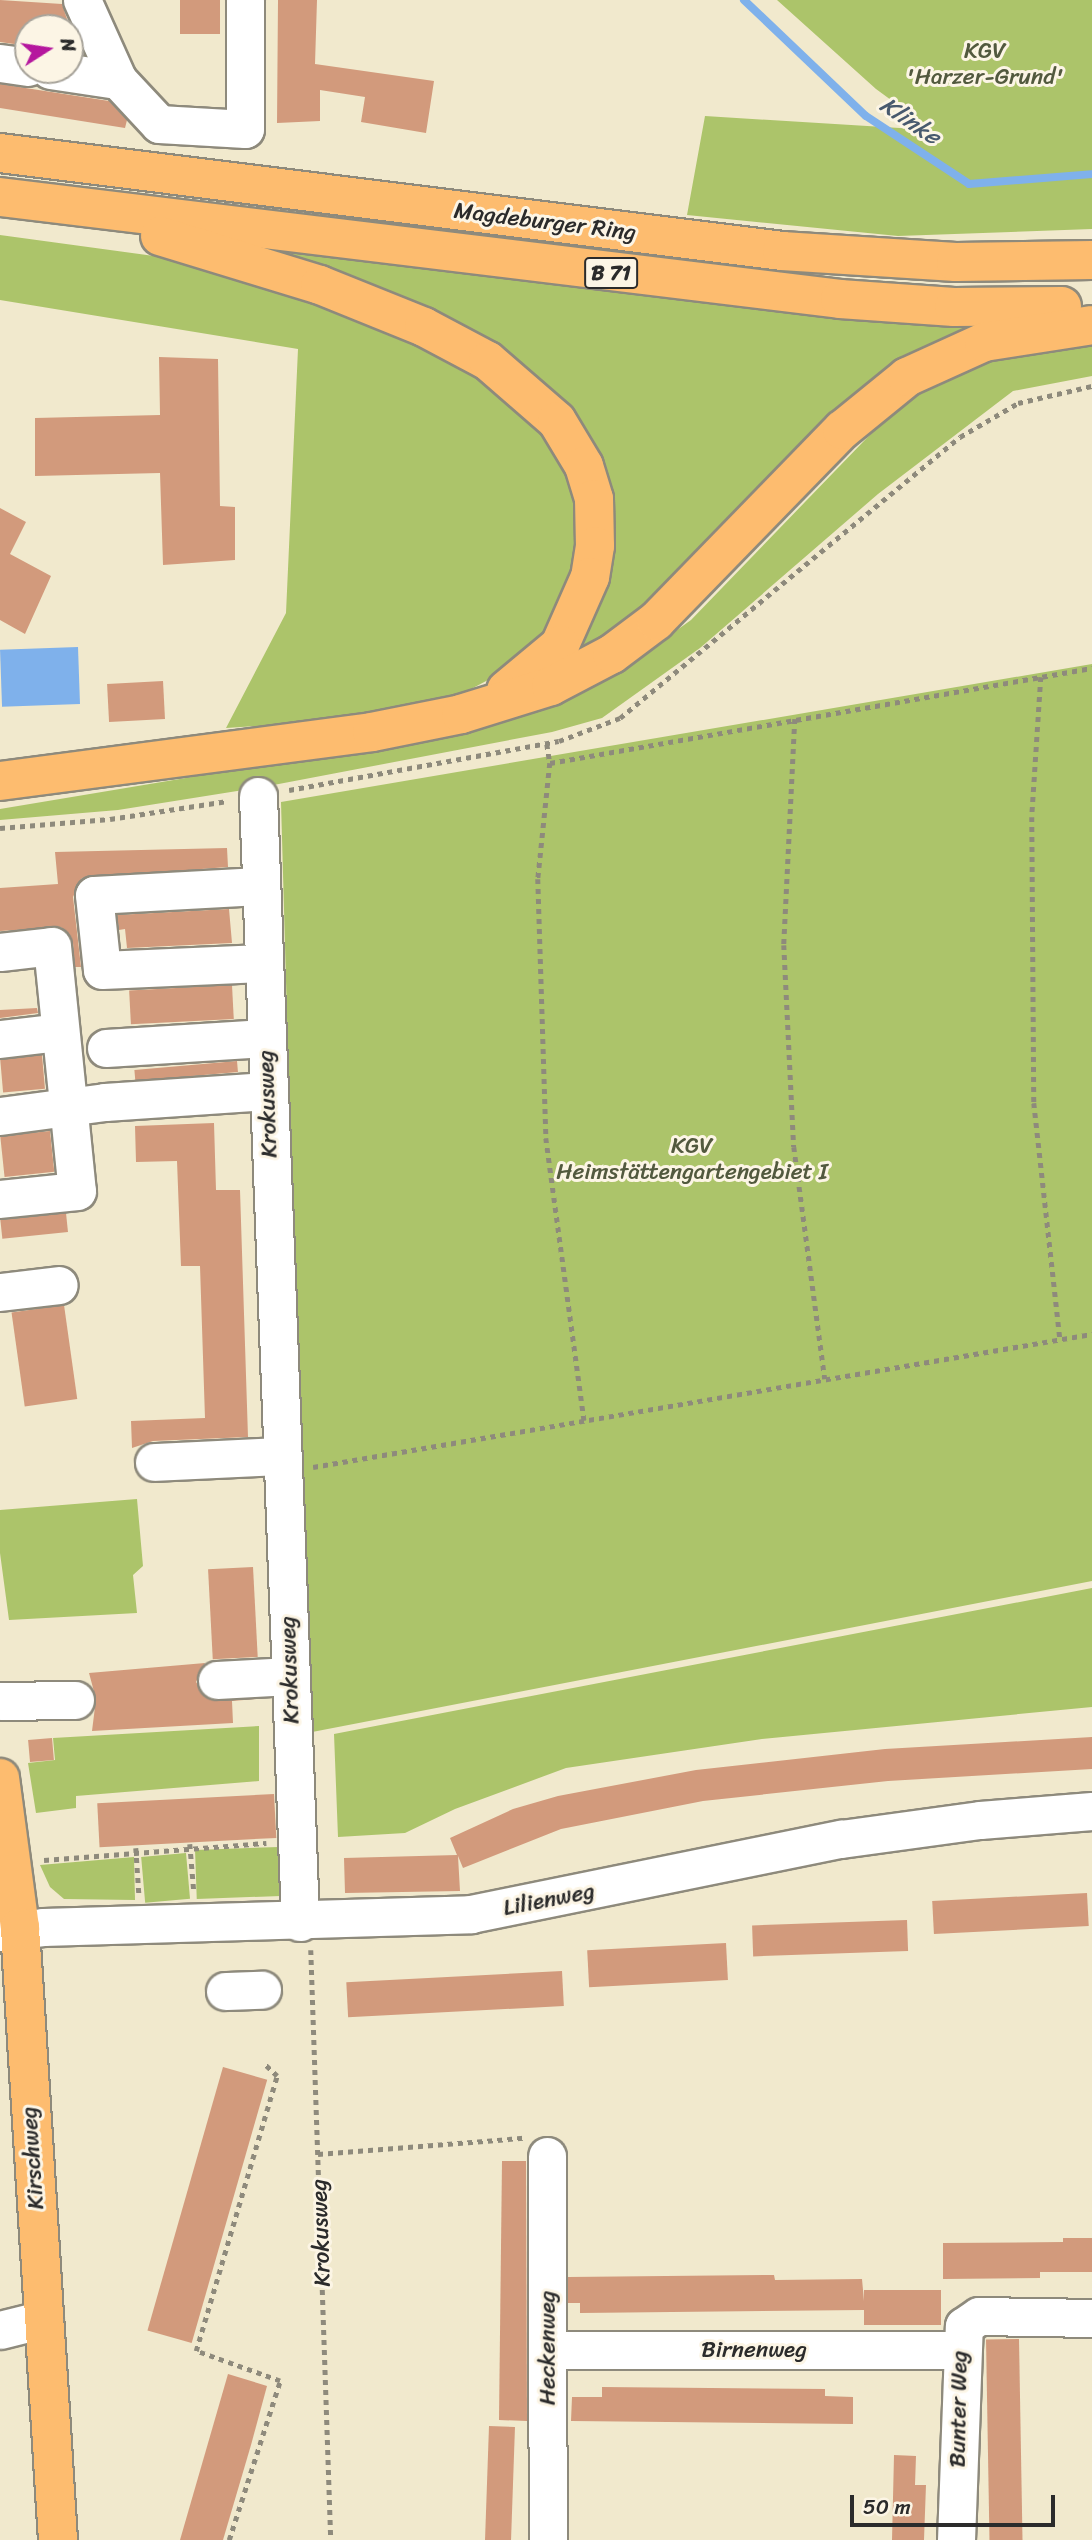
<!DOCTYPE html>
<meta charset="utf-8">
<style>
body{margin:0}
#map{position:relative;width:1092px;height:2540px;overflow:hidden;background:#f1e9cd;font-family:Sriracha,sans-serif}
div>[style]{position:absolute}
.green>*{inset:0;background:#acc46a;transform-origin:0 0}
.water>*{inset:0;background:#7fb1eb;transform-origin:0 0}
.stream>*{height:8px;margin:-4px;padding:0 4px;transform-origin:4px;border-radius:4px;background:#7fb1eb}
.building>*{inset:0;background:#d29a7c;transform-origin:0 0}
.path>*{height:4.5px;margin-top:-2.25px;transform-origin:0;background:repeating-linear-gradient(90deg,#8e8a7c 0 5px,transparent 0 10px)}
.roads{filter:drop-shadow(2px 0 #8e8a7c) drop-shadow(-2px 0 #8e8a7c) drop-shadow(0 2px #8e8a7c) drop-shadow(0 -2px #8e8a7c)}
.minor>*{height:37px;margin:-18.5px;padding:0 18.5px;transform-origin:18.5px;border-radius:18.5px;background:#fff}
.major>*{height:38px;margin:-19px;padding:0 19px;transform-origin:19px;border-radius:19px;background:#fdbc6f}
.highway>*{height:38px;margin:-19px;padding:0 19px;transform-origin:19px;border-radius:19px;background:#fdbc6f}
span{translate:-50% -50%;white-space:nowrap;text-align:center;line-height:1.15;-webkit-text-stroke:6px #fcf5e5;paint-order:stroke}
.shield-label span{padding:2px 5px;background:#fcf5e5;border:2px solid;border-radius:5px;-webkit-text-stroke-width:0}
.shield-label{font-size:21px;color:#2b2b2b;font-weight:700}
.park-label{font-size:23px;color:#52593e}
.street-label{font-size:23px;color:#2b2b2b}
.water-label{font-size:24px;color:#485a6e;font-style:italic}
.north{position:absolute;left:14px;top:14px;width:70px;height:70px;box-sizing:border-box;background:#fcf5e5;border:2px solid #a8a49b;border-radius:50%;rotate:78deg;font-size:19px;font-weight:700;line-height:28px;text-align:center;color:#2b2b2b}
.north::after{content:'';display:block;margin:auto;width:24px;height:32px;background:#b5179e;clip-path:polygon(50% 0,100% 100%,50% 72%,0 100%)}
.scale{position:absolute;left:850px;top:2495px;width:205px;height:32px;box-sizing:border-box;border:4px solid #2b2b2b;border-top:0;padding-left:9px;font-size:21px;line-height:24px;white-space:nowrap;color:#2b2b2b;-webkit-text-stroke:5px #fcf5e5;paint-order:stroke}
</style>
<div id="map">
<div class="green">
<div style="clip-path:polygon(777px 0,1092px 0,1092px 229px,898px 236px,687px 215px,705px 116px,932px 130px,876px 89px)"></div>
<div style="clip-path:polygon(0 235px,198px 262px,238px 273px,419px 344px,499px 388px,556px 448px,577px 498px,575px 570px,551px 627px,505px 671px,454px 698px,301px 723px,226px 728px,286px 613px,298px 349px,0 300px)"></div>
<div style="clip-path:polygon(251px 245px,812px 314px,975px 325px,900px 360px,635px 619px,572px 662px,602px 597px,575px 423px)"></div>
<div style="clip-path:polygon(1092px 339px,1092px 376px,1013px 391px,878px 494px,700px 648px,602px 718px,552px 732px,263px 787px,118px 810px,0 820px,0 809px,341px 752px,645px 653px,691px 620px,891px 413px,935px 379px,1000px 356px)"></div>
<div style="clip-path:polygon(1092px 664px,1092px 1581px,307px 1733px,281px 802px)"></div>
<div style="clip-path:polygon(137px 1499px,143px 1566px,133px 1575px,137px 1613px,9px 1620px,0 1553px,0 1510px)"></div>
<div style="clip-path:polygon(1092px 1588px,1092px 1707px,762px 1739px,566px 1768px,455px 1809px,405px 1833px,338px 1837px,334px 1734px)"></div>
<div style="clip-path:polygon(259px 1726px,259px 1781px,76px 1796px,76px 1808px,36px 1813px,28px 1763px,55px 1760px,53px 1738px)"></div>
<div style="left:279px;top:1847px;width:49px;height:84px;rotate:88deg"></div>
<div style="left:186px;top:1853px;width:46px;height:45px;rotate:85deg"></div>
<div style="clip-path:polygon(134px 1857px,135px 1900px,64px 1899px,50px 1887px,40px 1865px)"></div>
</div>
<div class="water">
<div style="left:78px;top:647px;width:57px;height:78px;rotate:88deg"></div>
</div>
<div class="stream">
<div style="left:744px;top:0;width:168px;rotate:43.6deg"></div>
<div style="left:866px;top:116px;width:123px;rotate:33.4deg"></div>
<div style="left:969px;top:184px;width:123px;rotate:-4.6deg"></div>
</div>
<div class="building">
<div style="clip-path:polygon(0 0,62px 4px,70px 28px,28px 28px,28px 46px,0 42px)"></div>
<div style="left:180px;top:0;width:40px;height:34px"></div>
<div style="clip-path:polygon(278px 0,317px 0,315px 64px,434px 81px,426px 133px,361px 122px,365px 97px,320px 90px,320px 121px,277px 123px)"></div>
<div style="clip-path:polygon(70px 32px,74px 33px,83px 54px,70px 52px)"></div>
<div style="clip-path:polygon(0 84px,109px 101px,127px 120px,125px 128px,0 108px)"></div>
<div style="clip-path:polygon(159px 357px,218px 359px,220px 506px,235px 507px,235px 560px,163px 565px,160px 473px,35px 476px,35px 418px,160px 415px)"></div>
<div style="clip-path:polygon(0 508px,26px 522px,10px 554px,51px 576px,25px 634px,0 620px)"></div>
<div style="left:163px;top:681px;width:38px;height:56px;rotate:87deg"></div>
<div style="clip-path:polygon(227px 848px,228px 867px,82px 878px,73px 897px,81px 967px,75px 967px,73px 943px,61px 927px,0 931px,0 888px,58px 884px,55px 852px)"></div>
<div style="clip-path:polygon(229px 909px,232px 943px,127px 948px,125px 929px,119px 930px,117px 915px)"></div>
<div style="left:232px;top:985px;width:34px;height:103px;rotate:87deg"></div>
<div style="clip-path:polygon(37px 1008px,38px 1013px,0 1018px,0 1010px)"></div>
<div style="left:42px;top:1055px;width:34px;height:42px;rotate:85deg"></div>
<div style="left:237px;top:1061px;width:11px;height:103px;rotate:85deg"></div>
<div style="clip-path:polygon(214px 1123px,216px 1190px,240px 1190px,248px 1437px,153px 1441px,132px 1448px,131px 1421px,205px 1418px,200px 1266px,181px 1266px,177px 1161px,136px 1162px,135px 1126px)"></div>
<div style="left:50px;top:1131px;width:41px;height:50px;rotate:84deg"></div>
<div style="left:66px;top:1213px;width:19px;height:66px;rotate:84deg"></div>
<div style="left:64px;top:1305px;width:95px;height:53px;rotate:82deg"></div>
<div style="left:253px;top:1567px;width:90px;height:45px;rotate:87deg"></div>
<div style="clip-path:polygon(205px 1663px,196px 1682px,207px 1698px,256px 1699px,232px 1701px,233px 1723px,92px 1731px,96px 1699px,89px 1673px)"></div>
<div style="clip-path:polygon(1092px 1737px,1092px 1769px,888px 1781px,703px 1801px,561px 1829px,463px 1868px,458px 1856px,460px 1891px,345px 1893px,344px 1858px,457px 1855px,450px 1838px,513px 1809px,558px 1796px,696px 1770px,885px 1749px)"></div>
<div style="left:52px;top:1738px;width:22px;height:24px;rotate:85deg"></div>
<div style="left:274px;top:1794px;width:44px;height:177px;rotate:87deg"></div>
<div style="left:1087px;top:1893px;width:33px;height:155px;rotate:87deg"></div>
<div style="left:907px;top:1920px;width:31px;height:155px;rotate:88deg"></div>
<div style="left:726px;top:1943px;width:37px;height:139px;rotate:87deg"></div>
<div style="left:562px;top:1971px;width:35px;height:216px;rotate:87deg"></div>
<div style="left:223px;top:2067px;width:46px;height:274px;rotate:16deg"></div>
<div style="clip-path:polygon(502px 2161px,526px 2161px,527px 2421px,499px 2420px)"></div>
<div style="clip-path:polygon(1063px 2238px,1092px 2238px,1092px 2272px,1040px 2272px,1040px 2278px,943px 2279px,943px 2243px,1063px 2242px)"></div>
<div style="clip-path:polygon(774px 2275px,775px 2280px,862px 2279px,864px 2301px,864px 2290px,941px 2290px,941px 2325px,864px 2325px,864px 2310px,580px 2313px,580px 2303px,568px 2303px,568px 2277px)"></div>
<div style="left:1019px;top:2339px;width:201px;height:33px;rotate:89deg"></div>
<div style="clip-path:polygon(228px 2374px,267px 2386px,251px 2445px,223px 2540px,180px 2540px)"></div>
<div style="clip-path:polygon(602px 2387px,825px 2389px,825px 2396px,853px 2397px,853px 2424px,571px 2421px,572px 2397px,602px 2397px)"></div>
<div style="left:489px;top:2426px;width:26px;height:114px;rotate:2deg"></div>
<div style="clip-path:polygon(894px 2455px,916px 2456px,915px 2485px,926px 2485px,924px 2540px,892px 2540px)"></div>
</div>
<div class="path">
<div style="left:1041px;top:677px;width:140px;rotate:93.7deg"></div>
<div style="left:1032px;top:817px;width:286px;rotate:89.6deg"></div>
<div style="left:1034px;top:1103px;width:237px;rotate:83.7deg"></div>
<div style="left:795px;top:719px;width:226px;rotate:92.8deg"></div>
<div style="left:784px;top:945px;width:202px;rotate:87.2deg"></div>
<div style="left:794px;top:1147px;width:234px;rotate:82.4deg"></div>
<div style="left:547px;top:744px;width:19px;rotate:81deg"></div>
<div style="left:550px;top:763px;width:117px;rotate:95.9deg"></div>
<div style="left:538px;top:879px;width:259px;rotate:88.2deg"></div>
<div style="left:546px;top:1138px;width:285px;rotate:82.3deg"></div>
<div style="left:550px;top:763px;width:550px;rotate:-9.94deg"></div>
<div style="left:289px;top:790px;width:274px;rotate:-10.3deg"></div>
<div style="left:559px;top:741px;width:65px;rotate:-20.7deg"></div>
<div style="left:620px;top:718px;width:441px;rotate:-39.6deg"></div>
<div style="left:960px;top:437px;width:67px;rotate:-30.4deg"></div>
<div style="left:1018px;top:403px;width:76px;rotate:-12.9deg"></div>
<div style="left:0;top:828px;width:110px;rotate:-4.7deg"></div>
<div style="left:110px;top:819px;width:119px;rotate:-8.7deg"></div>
<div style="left:313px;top:1467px;width:790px;rotate:-9.69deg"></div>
<div style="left:190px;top:1844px;width:48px;rotate:85.2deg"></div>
<div style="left:136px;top:1848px;width:45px;rotate:86.2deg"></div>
<div style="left:44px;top:1860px;width:223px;rotate:-4.4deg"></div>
<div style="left:311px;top:1950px;width:590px;rotate:88.06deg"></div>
<div style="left:318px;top:2154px;width:206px;rotate:-4.5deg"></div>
<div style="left:229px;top:2540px;width:167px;rotate:-72.2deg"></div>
<div style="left:280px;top:2381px;width:89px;rotate:-160.3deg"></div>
<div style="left:196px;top:2351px;width:287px;rotate:-73.6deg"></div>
<div style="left:277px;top:2076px;width:18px;rotate:-137deg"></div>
</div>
<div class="roads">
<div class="minor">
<div style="left:82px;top:0;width:88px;rotate:65.8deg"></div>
<div style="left:118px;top:80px;width:60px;rotate:47deg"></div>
<div style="left:159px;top:124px;width:86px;rotate:3.3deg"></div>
<div style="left:245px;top:129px;width:129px;rotate:-90deg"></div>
<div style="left:0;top:63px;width:28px;rotate:8deg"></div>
<div style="left:50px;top:70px;width:69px;rotate:8.4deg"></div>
<div style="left:258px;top:796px;width:1127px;rotate:87.86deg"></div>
<div style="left:259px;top:886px;width:165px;rotate:176.9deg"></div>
<div style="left:94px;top:895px;width:75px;rotate:83.9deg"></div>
<div style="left:102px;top:970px;width:160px;rotate:-2.5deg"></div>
<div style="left:0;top:952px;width:52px;rotate:-6.6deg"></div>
<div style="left:52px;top:946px;width:246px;rotate:84.2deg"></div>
<div style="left:77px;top:1191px;width:77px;rotate:174.1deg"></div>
<div style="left:0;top:1039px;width:60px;rotate:-6.7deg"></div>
<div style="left:106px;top:1048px;width:159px;rotate:-3.6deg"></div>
<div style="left:0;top:1116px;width:106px;rotate:-7.6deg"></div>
<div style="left:105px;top:1102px;width:162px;rotate:-3.9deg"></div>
<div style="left:0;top:1292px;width:59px;rotate:-6.8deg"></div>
<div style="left:154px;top:1462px;width:128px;rotate:-2.7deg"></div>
<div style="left:217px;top:1680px;width:73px;rotate:-3.1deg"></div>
<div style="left:0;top:1701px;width:75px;rotate:-0.8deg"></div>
<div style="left:0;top:1932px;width:43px;rotate:-6.6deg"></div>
<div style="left:43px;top:1927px;width:428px;rotate:-1.7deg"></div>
<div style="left:471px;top:1914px;width:378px;rotate:-11.5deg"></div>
<div style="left:841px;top:1839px;width:140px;rotate:-7.8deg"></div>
<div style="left:980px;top:1820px;width:112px;rotate:-4.6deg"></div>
<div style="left:225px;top:1991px;width:37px;rotate:-2deg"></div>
<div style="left:547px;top:2156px;width:384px;rotate:89.9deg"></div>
<div style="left:0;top:2330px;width:45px;rotate:-14deg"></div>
<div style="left:548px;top:2350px;width:412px"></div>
<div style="left:956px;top:2540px;width:214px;rotate:-87.9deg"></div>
<div style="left:964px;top:2326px;width:18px;rotate:-34deg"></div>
<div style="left:979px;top:2316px;width:113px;rotate:1deg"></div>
</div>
<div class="major">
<div style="left:0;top:1778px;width:151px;rotate:82.4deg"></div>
<div style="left:20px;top:1928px;width:613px;rotate:86.45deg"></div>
</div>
<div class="highway">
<div style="left:0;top:153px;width:788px;rotate:7.14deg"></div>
<div style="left:782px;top:251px;width:174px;rotate:3.6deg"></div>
<div style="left:956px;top:262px;width:136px;rotate:-0.8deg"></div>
<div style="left:0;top:197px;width:846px;rotate:6.92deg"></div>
<div style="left:840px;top:299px;width:114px;rotate:4deg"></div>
<div style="left:954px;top:307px;width:108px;rotate:-0.5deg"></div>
<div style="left:160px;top:236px;width:167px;rotate:17deg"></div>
<div style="left:320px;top:285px;width:112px;rotate:22deg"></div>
<div style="left:424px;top:327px;width:72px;rotate:28deg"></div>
<div style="left:488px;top:361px;width:91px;rotate:41deg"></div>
<div style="left:557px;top:421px;width:52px;rotate:59deg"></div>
<div style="left:584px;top:466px;width:34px;rotate:73deg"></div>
<div style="left:594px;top:499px;width:47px;rotate:88.8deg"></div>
<div style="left:595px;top:546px;width:31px;rotate:99deg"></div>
<div style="left:590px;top:577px;width:74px;rotate:113.8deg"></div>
<div style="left:560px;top:645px;width:70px;rotate:140.2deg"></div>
<div style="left:0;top:781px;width:375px;rotate:-7.5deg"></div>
<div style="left:372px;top:732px;width:91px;rotate:-11.4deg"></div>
<div style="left:461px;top:714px;width:94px;rotate:-17.3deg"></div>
<div style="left:551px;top:686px;width:69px;rotate:-27.7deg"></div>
<div style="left:612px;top:654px;width:55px;rotate:-36.9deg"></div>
<div style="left:656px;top:621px;width:267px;rotate:-45.8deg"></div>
<div style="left:842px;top:430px;width:84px;rotate:-39.2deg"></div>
<div style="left:907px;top:377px;width:85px;rotate:-24.4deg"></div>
<div style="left:984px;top:342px;width:109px;rotate:-8.9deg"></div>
</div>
</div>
<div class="shield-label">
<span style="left:611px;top:273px">B 71</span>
</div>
<div class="park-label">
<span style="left:985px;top:64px">KGV<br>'Harzer-Grund'</span>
<span style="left:692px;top:1159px">KGV<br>Heimstättengartengebiet I</span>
</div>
<div class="street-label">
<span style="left:545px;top:222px;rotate:7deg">Magdeburger Ring</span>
<span style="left:268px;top:1104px;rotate:-92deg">Krokusweg</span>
<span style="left:290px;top:1670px;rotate:-92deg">Krokusweg</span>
<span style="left:549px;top:1900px;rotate:-11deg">Lilienweg</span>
<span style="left:33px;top:2158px;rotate:-94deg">Kirschweg</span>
<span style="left:321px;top:2233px;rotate:-92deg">Krokusweg</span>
<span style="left:548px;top:2348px;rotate:-90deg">Heckenweg</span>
<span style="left:754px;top:2350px">Birnenweg</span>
<span style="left:959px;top:2409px;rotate:-89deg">Bunter Weg</span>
</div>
<div class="water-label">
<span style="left:910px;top:121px;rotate:34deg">Klinke</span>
</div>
<div class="north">N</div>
<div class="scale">50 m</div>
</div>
